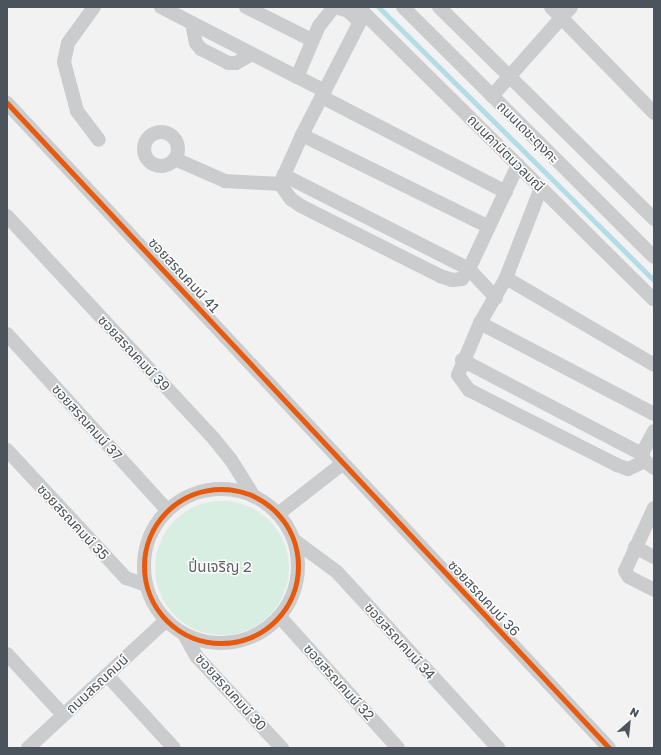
<!DOCTYPE html>
<meta charset="utf-8">
<style>
body{margin:0}
#map{position:relative;width:661px;height:755px;overflow:hidden;background:#f2f2f2;font-family:"Golos Text","Noto Sans Thai",sans-serif}
div>[style]{position:absolute}
.green>*{inset:0;background:#d9eee2}
.round{border-radius:50%}
.stream>*{height:4.5px;margin:-2.25px;padding:0 2.25px;transform-origin:2.25px;border-radius:2.25px;background:#b3dce7}
.minor>*{height:14px;margin:-7px;padding:0 7px;transform-origin:7px;border-radius:7px;background:#cacccd}
.minor>.ring{margin:-7px;padding:0;box-sizing:content-box;background:none;border:14px solid #cacccd;border-radius:50%}
.cycleway>*{height:5px;margin:-2.5px;padding:0 2.5px;transform-origin:2.5px;border-radius:2.5px;background:#e8590c}
.cycleway>.ring{margin:-2.5px;padding:0;box-sizing:content-box;background:none;border:5px solid #e8590c;border-radius:50%}
span{translate:-50% -50%;white-space:nowrap;text-align:center;line-height:1.15;-webkit-text-stroke:3px #fff;paint-order:stroke}
.street-label{font-size:14px;color:#4b545c}
.neighbourhood-label{font-size:15px;color:#5e6165}
.frame{position:absolute;inset:0;border:8px solid #4b545c;pointer-events:none}
.north{position:absolute;left:609px;top:703px;width:40px;height:40px;-webkit-text-stroke:3px #fff;paint-order:stroke;rotate:27deg;font-size:11px;font-weight:700;line-height:16px;text-align:center;color:#4b545c}
.north::after{content:'';display:block;margin:auto;width:14px;height:18px;background:#4b545c;clip-path:polygon(50% 0,100% 100%,50% 72%,0 100%)}
</style>
<div id="map">
<div class="green">
<div class="round" style="left:155px;top:501px;width:134px;height:134px"></div>
</div>
<div class="stream">
<div style="left:379px;top:7px;width:387px;rotate:44.8deg"></div>
</div>
<div class="minor">
<div style="left:94px;top:7px;width:44px;rotate:125.8deg"></div>
<div style="left:68px;top:43px;width:19px;rotate:102deg"></div>
<div style="left:64px;top:62px;width:51px;rotate:75.1deg"></div>
<div style="left:77px;top:111px;width:36px;rotate:53deg"></div>
<div style="left:161px;top:7px;width:153px;rotate:27.2deg"></div>
<div style="left:246px;top:7px;width:74px;rotate:26.6deg"></div>
<div style="left:336px;top:7px;width:13px;rotate:18deg"></div>
<div style="left:348px;top:11px;width:16px;rotate:43deg"></div>
<div style="left:358px;top:7px;width:416px;rotate:44.7deg"></div>
<div style="left:403px;top:7px;width:354px;rotate:44.9deg"></div>
<div style="left:439px;top:7px;width:302px;rotate:44.6deg"></div>
<div style="left:551px;top:7px;width:148px;rotate:45.8deg"></div>
<div style="left:192px;top:23px;width:20px;rotate:79deg"></div>
<div style="left:196px;top:43px;width:8px;rotate:50deg"></div>
<div style="left:201px;top:49px;width:30px;rotate:27deg"></div>
<div style="left:228px;top:63px;width:8px"></div>
<div style="left:236px;top:63px;width:18px;rotate:-29deg"></div>
<div style="left:325px;top:91px;width:31px;rotate:-153deg"></div>
<div style="left:297px;top:77px;width:56px;rotate:-66.7deg"></div>
<div style="left:319px;top:26px;width:24px;rotate:-52deg"></div>
<div style="left:492px;top:96px;width:119px;rotate:-48.4deg"></div>
<div style="left:322px;top:97px;width:207px;rotate:27.3deg"></div>
<div style="left:7px;top:103px;width:882px;rotate:46.97deg"></div>
<div class="ring" style="left:144px;top:132px;width:20px;height:20px"></div>
<div style="left:302px;top:135px;width:208px;rotate:26.2deg"></div>
<div style="left:175px;top:159px;width:55px;rotate:23.7deg"></div>
<div style="left:225px;top:181px;width:55px;rotate:3.1deg"></div>
<div style="left:280px;top:184px;width:54px;rotate:-65.8deg"></div>
<div style="left:302px;top:135px;width:136px;rotate:-62.9deg"></div>
<div style="left:280px;top:184px;width:19px;rotate:54deg"></div>
<div style="left:291px;top:199px;width:12px;rotate:35deg"></div>
<div style="left:301px;top:206px;width:156px;rotate:26.7deg"></div>
<div style="left:440px;top:276px;width:13px;rotate:18deg"></div>
<div style="left:452px;top:280px;width:10px;rotate:-6deg"></div>
<div style="left:462px;top:279px;width:12px;rotate:-55deg"></div>
<div style="left:469px;top:269px;width:208px;rotate:-153.1deg"></div>
<div style="left:541px;top:188px;width:97px;rotate:111.3deg"></div>
<div style="left:506px;top:278px;width:52px;rotate:120deg"></div>
<div style="left:480px;top:323px;width:56px;rotate:112.9deg"></div>
<div style="left:458px;top:375px;width:19px;rotate:54deg"></div>
<div style="left:469px;top:390px;width:166px;rotate:26.9deg"></div>
<div style="left:617px;top:465px;width:12px;rotate:20deg"></div>
<div style="left:628px;top:469px;width:19px;rotate:-25deg"></div>
<div style="left:7px;top:216px;width:304px;rotate:47.1deg"></div>
<div style="left:214px;top:439px;width:27px;rotate:51deg"></div>
<div style="left:231px;top:460px;width:41px;rotate:57.8deg"></div>
<div style="left:506px;top:278px;width:172px;rotate:30.4deg"></div>
<div style="left:496px;top:298px;width:40px;rotate:-133deg"></div>
<div style="left:469px;top:269px;width:115px;rotate:-64.8deg"></div>
<div style="left:480px;top:323px;width:196px;rotate:27.6deg"></div>
<div style="left:7px;top:334px;width:238px;rotate:47.7deg"></div>
<div style="left:462px;top:360px;width:203px;rotate:27.6deg"></div>
<div style="left:654px;top:431px;width:26px;rotate:118deg"></div>
<div style="left:642px;top:454px;width:8px;rotate:67deg"></div>
<div style="left:645px;top:461px;width:11px;rotate:38deg"></div>
<div style="left:7px;top:450px;width:175px;rotate:47.1deg"></div>
<div style="left:126px;top:578px;width:21px;rotate:19deg"></div>
<div class="ring" style="left:144px;top:489px;width:140px;height:140px"></div>
<div style="left:654px;top:508px;width:69px;rotate:114.7deg"></div>
<div style="left:625px;top:571px;width:7px;rotate:56deg"></div>
<div style="left:629px;top:577px;width:28px;rotate:27deg"></div>
<div style="left:278px;top:514px;width:81px;rotate:-38deg"></div>
<div style="left:295px;top:541px;width:52px;rotate:36.4deg"></div>
<div style="left:337px;top:572px;width:239px;rotate:47.5deg"></div>
<div style="left:635px;top:547px;width:21px;rotate:28deg"></div>
<div style="left:280px;top:617px;width:176px;rotate:48deg"></div>
<div style="left:184px;top:634px;width:26px;rotate:61deg"></div>
<div style="left:197px;top:657px;width:125px;rotate:47deg"></div>
<div style="left:7px;top:654px;width:83px;rotate:47.4deg"></div>
<div style="left:107px;top:675px;width:99px;rotate:47.5deg"></div>
<div style="left:28px;top:748px;width:188px;rotate:-42.8deg"></div>
</div>
<div class="cycleway">
<div style="left:7px;top:103px;width:882px;rotate:46.97deg"></div>
<div class="ring" style="left:144px;top:489px;width:149px;height:149px"></div>
</div>
<div class="street-label">
<span style="left:528px;top:132px;rotate:45deg">ถนนเดชะตุงคะ</span>
<span style="left:506px;top:153px;rotate:45deg">ถนนคานิตนวลมณี</span>
<span style="left:184px;top:275px;rotate:47deg">ซอยสรณคมน์ 41</span>
<span style="left:134px;top:353px;rotate:47deg">ซอยสรณคมน์ 39</span>
<span style="left:87px;top:422px;rotate:48deg">ซอยสรณคมน์ 37</span>
<span style="left:73px;top:522px;rotate:47deg">ซอยสรณคมน์ 35</span>
<span style="left:484px;top:598px;rotate:47deg">ซอยสรณคมน์ 36</span>
<span style="left:400px;top:641px;rotate:48deg">ซอยสรณคมน์ 34</span>
<span style="left:339px;top:682px;rotate:48deg">ซอยสรณคมน์ 32</span>
<span style="left:97px;top:684px;rotate:-43deg">ถนนสรณคมน์</span>
<span style="left:231px;top:692px;rotate:48deg">ซอยสรณคมน์ 30</span>
</div>
<div class="neighbourhood-label">
<span style="left:220px;top:567px">ปิ่นเจริญ 2</span>
</div>
<div class="frame"></div>
<div class="north">N</div>
</div>
